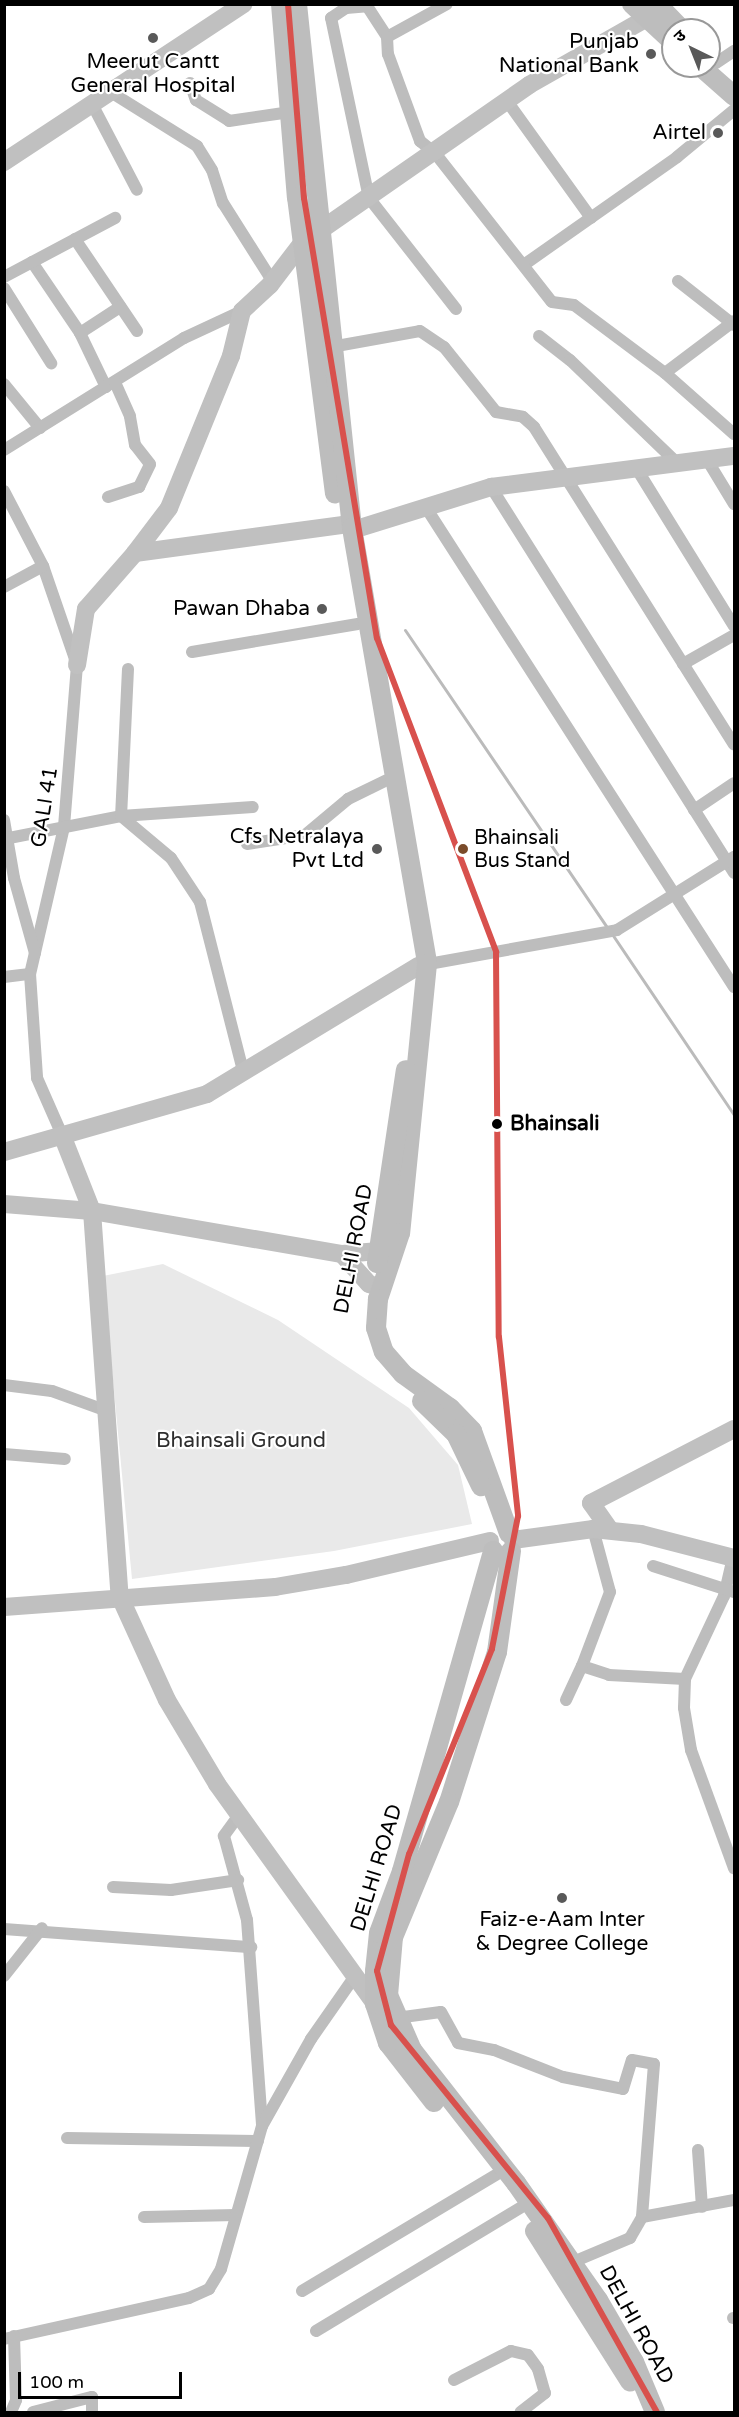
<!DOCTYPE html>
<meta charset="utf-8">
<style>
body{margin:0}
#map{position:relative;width:739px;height:2417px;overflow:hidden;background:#fff;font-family:"Varela Round","Noto Sans Devanagari",sans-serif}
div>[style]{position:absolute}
.green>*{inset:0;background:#e9e9e9}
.stream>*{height:3px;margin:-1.5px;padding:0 1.5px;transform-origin:1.5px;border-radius:1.5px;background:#bbb}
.street>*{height:12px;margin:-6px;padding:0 6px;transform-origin:6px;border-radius:6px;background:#bdbdbd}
.secondary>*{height:18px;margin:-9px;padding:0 9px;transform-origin:9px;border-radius:9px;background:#c0c0c0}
.primary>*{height:20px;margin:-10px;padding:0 10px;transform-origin:10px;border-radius:10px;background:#bdbdbd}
.metro-1>*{height:6px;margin:-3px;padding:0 3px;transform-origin:3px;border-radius:3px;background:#d8514d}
.dots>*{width:16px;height:16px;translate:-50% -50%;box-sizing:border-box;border:3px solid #fff;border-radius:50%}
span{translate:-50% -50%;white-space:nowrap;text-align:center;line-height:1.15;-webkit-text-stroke:4.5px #fff;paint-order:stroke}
.bus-label{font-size:20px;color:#000}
.left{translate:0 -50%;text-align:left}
.poi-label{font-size:21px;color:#000}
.right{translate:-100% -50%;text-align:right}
.street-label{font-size:21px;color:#000}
.stop-label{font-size:21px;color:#000;font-weight:700}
.park-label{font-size:21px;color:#2e2e2e}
.frame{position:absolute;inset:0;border:6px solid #000;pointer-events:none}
.north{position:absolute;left:661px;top:18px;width:60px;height:60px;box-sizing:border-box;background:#fff;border:2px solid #999;border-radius:50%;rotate:317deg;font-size:16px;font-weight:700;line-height:24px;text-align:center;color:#000}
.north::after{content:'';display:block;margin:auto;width:21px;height:27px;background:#595959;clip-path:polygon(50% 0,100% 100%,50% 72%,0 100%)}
.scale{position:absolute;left:18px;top:2372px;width:164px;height:27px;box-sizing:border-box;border:3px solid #000;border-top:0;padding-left:8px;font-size:18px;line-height:21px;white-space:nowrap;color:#000;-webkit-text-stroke:4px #fff;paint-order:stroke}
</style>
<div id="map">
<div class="green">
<div style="clip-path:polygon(163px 1264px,278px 1320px,409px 1408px,458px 1465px,472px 1524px,334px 1551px,132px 1579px,103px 1276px)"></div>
</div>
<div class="stream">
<div style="left:405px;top:630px;width:361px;rotate:55.8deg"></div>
<div style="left:612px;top:934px;width:218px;rotate:56deg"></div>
</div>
<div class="street">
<div style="left:387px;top:37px;width:68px;rotate:-28.8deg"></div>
<div style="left:716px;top:63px;width:22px;rotate:-34deg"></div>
<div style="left:190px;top:83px;width:18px;rotate:71deg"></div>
<div style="left:196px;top:100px;width:39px;rotate:32deg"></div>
<div style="left:229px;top:121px;width:62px;rotate:-8.4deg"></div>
<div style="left:109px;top:91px;width:104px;rotate:32deg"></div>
<div style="left:197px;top:146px;width:28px;rotate:58deg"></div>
<div style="left:212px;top:170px;width:35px;rotate:72deg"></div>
<div style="left:223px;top:203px;width:93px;rotate:57.7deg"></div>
<div style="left:507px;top:101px;width:144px;rotate:54.3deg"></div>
<div style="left:91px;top:102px;width:99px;rotate:62.4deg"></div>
<div style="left:75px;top:239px;width:111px;rotate:56deg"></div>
<div style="left:32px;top:262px;width:86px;rotate:55.9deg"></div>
<div style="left:80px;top:333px;width:60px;rotate:64.3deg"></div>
<div style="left:525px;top:264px;width:186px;rotate:-35.1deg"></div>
<div style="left:677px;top:157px;width:74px;rotate:-39.5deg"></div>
<div style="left:4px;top:277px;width:126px;rotate:-28deg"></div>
<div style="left:678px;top:281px;width:71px;rotate:38.2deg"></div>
<div style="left:4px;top:288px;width:89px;rotate:57.9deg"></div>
<div style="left:456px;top:309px;width:141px;rotate:-128.1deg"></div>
<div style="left:369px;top:198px;width:184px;rotate:-101.9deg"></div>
<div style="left:331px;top:18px;width:18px;rotate:-34deg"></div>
<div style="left:346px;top:8px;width:21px;rotate:-5deg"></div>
<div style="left:367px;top:6px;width:37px;rotate:57deg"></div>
<div style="left:387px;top:37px;width:17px;rotate:87deg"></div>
<div style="left:388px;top:54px;width:93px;rotate:69.8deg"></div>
<div style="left:420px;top:141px;width:19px;rotate:39deg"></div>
<div style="left:435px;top:153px;width:189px;rotate:51.9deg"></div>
<div style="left:552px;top:302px;width:22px;rotate:8deg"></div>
<div style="left:574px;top:305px;width:114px;rotate:36.8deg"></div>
<div style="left:665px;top:373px;width:92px;rotate:41.5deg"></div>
<div style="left:80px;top:333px;width:48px;rotate:-33deg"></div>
<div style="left:539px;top:336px;width:39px;rotate:38deg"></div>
<div style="left:570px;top:360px;width:147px;rotate:43.9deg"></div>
<div style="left:331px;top:347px;width:90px;rotate:-10.2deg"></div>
<div style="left:420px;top:331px;width:29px;rotate:34deg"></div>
<div style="left:444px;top:347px;width:83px;rotate:51.3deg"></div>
<div style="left:496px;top:412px;width:27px;rotate:10deg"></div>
<div style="left:523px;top:417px;width:15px;rotate:42deg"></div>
<div style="left:534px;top:427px;width:375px;rotate:57.8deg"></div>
<div style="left:665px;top:373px;width:86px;rotate:-37deg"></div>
<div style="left:4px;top:384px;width:57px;rotate:50.7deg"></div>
<div style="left:4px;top:450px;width:212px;rotate:-31.9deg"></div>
<div style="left:184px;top:338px;width:64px;rotate:-25deg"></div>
<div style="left:706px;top:458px;width:54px;rotate:58.7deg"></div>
<div style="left:635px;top:466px;width:188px;rotate:58.3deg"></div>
<div style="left:491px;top:487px;width:456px;rotate:57.8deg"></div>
<div style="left:4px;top:491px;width:85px;rotate:62.5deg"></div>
<div style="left:43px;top:566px;width:105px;rotate:71deg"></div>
<div style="left:77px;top:665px;width:163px;rotate:94.6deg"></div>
<div style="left:64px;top:827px;width:151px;rotate:103deg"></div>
<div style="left:30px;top:974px;width:104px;rotate:86.1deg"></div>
<div style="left:37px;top:1078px;width:62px;rotate:66.3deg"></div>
<div style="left:108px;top:497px;width:33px;rotate:-18deg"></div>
<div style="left:139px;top:487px;width:25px;rotate:-64deg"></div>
<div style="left:150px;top:464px;width:24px;rotate:-128deg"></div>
<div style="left:135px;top:445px;width:29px;rotate:-100deg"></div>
<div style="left:130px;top:416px;width:37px;rotate:-114deg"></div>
<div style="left:425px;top:506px;width:572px;rotate:57.28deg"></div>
<div style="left:4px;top:587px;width:44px;rotate:-28.3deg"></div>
<div style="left:192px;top:652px;width:168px;rotate:-9.6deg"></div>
<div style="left:683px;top:664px;width:59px;rotate:-29.6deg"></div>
<div style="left:128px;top:669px;width:147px;rotate:92.7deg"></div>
<div style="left:121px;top:816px;width:65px;rotate:40deg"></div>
<div style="left:171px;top:858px;width:53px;rotate:56.6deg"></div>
<div style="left:200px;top:902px;width:178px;rotate:75.7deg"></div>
<div style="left:694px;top:810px;width:48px;rotate:-34deg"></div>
<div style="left:4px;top:820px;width:59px;rotate:80.2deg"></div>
<div style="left:14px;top:878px;width:78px;rotate:74.4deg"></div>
<div style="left:4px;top:839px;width:119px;rotate:-11.1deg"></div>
<div style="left:121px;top:816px;width:132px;rotate:-3.9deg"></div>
<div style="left:247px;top:844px;width:59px;rotate:-8.8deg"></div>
<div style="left:305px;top:835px;width:56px;rotate:-39.9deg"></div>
<div style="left:348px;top:799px;width:43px;rotate:-26deg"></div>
<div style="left:423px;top:965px;width:197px;rotate:-10.2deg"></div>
<div style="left:617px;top:930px;width:138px;rotate:-32deg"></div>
<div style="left:4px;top:977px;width:26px;rotate:-7deg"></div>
<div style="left:4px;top:1385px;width:48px;rotate:7.1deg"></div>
<div style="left:52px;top:1391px;width:59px;rotate:20deg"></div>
<div style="left:4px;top:1454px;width:61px;rotate:4.7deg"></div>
<div style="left:593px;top:1529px;width:65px;rotate:74.9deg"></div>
<div style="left:610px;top:1592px;width:79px;rotate:110.7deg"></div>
<div style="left:582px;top:1666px;width:28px;rotate:18deg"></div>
<div style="left:609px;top:1675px;width:76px;rotate:3deg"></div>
<div style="left:733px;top:1557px;width:40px;rotate:103deg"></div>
<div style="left:724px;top:1596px;width:92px;rotate:115.2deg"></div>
<div style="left:685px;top:1679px;width:29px;rotate:92deg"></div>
<div style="left:684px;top:1708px;width:43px;rotate:80.5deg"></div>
<div style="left:691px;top:1750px;width:126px;rotate:70deg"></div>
<div style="left:653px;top:1566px;width:85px;rotate:17.8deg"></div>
<div style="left:566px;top:1700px;width:38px;rotate:-65deg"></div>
<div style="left:239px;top:1815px;width:26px;rotate:126deg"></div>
<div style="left:224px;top:1836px;width:87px;rotate:74.7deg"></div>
<div style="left:247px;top:1920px;width:206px;rotate:85.8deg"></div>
<div style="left:113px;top:1887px;width:58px;rotate:3deg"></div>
<div style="left:171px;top:1890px;width:68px;rotate:-8.5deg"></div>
<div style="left:4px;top:1929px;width:248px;rotate:4.2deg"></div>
<div style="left:4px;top:1976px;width:61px;rotate:-51.6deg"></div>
<div style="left:396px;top:2018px;width:45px;rotate:-7.6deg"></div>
<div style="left:441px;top:2012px;width:35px;rotate:61deg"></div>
<div style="left:458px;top:2043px;width:37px;rotate:11deg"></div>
<div style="left:494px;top:2050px;width:74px;rotate:21.4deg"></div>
<div style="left:563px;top:2077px;width:61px;rotate:11.3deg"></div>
<div style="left:623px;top:2089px;width:30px;rotate:-73deg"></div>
<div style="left:632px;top:2060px;width:22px;rotate:10deg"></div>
<div style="left:654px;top:2064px;width:153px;rotate:94.5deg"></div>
<div style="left:67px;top:2138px;width:191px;rotate:0.9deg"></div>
<div style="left:698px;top:2150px;width:57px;rotate:86deg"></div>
<div style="left:144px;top:2217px;width:92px;rotate:-1.2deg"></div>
<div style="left:573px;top:2262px;width:62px;rotate:-22.8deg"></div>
<div style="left:630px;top:2238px;width:24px;rotate:-60deg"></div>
<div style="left:642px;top:2217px;width:94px;rotate:-10.5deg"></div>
<div style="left:302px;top:2291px;width:226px;rotate:-30.9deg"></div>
<div style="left:733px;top:2318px;width:1px"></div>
<div style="left:316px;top:2331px;width:250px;rotate:-31.1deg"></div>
<div style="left:4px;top:2339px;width:189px;rotate:-12.5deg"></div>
<div style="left:189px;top:2298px;width:22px;rotate:-24deg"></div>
<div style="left:209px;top:2289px;width:23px;rotate:-59deg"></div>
<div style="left:221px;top:2269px;width:149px;rotate:-74deg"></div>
<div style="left:262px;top:2126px;width:100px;rotate:-60.6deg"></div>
<div style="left:311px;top:2039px;width:77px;rotate:-55.1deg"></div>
<div style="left:454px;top:2380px;width:64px;rotate:-27deg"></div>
<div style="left:511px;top:2351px;width:17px;rotate:13deg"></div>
<div style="left:528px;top:2355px;width:17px;rotate:54deg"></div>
<div style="left:538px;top:2369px;width:25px;rotate:74deg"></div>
<div style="left:545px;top:2393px;width:31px;rotate:142deg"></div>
<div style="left:11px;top:2412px;width:13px;rotate:-67deg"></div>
<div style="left:16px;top:2400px;width:64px;rotate:-91.8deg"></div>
<div style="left:33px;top:2412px;width:61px;rotate:-14.3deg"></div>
<div style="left:92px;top:2397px;width:15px;rotate:90deg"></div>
</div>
<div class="secondary">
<div style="left:4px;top:162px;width:287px;rotate:-33.4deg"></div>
<div style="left:353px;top:530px;width:145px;rotate:-17.3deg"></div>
<div style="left:491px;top:487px;width:245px;rotate:-7.3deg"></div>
<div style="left:135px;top:553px;width:56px;rotate:-52.9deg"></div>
<div style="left:169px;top:508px;width:164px;rotate:-67.8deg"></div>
<div style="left:231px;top:356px;width:46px;rotate:-76.3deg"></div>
<div style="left:242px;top:311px;width:38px;rotate:-43deg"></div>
<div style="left:270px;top:285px;width:53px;rotate:-52.7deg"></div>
<div style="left:302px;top:243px;width:277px;rotate:-34.8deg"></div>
<div style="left:529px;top:85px;width:150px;rotate:-29.6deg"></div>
<div style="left:77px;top:665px;width:57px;rotate:-80.9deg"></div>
<div style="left:86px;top:609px;width:74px;rotate:-48.8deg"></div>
<div style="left:135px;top:553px;width:208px;rotate:-7.7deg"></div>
<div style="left:62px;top:1135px;width:82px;rotate:68.5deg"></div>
<div style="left:92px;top:1211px;width:387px;rotate:85.9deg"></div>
<div style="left:120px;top:1597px;width:113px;rotate:65.5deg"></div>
<div style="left:167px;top:1700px;width:98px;rotate:59.2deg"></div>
<div style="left:217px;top:1784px;width:271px;rotate:54.3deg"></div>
<div style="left:375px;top:2004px;width:7px;rotate:-34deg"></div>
<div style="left:4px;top:1152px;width:211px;rotate:-15.9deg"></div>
<div style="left:207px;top:1094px;width:247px;rotate:-31.2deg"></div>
<div style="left:4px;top:1204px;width:88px;rotate:4.5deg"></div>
<div style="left:92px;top:1211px;width:254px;rotate:9.8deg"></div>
<div style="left:342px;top:1254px;width:50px;rotate:-4.6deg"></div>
<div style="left:342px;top:1254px;width:40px;rotate:48deg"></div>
<div style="left:369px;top:1284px;width:13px;rotate:18deg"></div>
<div style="left:610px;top:1530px;width:33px;rotate:-125deg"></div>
<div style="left:591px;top:1503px;width:161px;rotate:-27.4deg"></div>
<div style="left:513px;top:1540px;width:81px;rotate:-7.8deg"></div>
<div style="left:593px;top:1529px;width:48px;rotate:5.9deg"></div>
<div style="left:641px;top:1534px;width:96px;rotate:14.5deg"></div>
<div style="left:4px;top:1607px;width:272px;rotate:-4.2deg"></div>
<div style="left:275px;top:1587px;width:72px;rotate:-9.6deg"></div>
<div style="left:346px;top:1575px;width:148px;rotate:-13.3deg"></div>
</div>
<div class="primary">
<div style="left:281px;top:4px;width:194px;rotate:85.3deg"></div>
<div style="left:297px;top:197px;width:299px;rotate:82.7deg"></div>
<div style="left:297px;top:4px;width:527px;rotate:84.01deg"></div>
<div style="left:352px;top:528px;width:442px;rotate:80.2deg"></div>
<div style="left:427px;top:964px;width:270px;rotate:95.7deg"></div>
<div style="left:400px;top:1233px;width:70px;rotate:108.4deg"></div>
<div style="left:378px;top:1299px;width:29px;rotate:94deg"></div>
<div style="left:376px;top:1328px;width:25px;rotate:72deg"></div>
<div style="left:384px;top:1352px;width:29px;rotate:49deg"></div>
<div style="left:403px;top:1374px;width:58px;rotate:35.9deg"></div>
<div style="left:450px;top:1408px;width:32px;rotate:46deg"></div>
<div style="left:472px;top:1431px;width:109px;rotate:70.1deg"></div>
<div style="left:632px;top:4px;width:56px;rotate:42.8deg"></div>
<div style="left:657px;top:4px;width:36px;rotate:46deg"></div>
<div style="left:700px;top:66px;width:45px;rotate:41.4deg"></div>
<div style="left:377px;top:1263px;width:195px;rotate:-81.5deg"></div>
<div style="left:422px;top:1401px;width:47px;rotate:44.1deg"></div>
<div style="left:456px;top:1434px;width:58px;rotate:64.3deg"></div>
<div style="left:511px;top:1551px;width:102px;rotate:97.9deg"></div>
<div style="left:497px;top:1652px;width:157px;rotate:107.7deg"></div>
<div style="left:449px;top:1802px;width:146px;rotate:112.5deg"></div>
<div style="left:393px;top:1937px;width:58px;rotate:94.9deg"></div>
<div style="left:388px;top:1995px;width:60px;rotate:66.4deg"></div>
<div style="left:412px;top:2050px;width:169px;rotate:52deg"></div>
<div style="left:516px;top:2183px;width:143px;rotate:55deg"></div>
<div style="left:598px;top:2300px;width:72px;rotate:59.9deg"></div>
<div style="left:634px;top:2362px;width:54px;rotate:67.2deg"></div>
<div style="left:434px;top:2102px;width:75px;rotate:-127.9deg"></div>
<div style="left:388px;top:2043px;width:41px;rotate:-108.4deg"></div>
<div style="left:375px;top:2004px;width:33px;rotate:-90deg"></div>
<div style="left:375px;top:1971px;width:38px;rotate:-84deg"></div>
<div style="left:379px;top:1933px;width:66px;rotate:-69.6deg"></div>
<div style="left:402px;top:1871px;width:333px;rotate:-74.1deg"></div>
<div style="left:535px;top:2231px;width:178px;rotate:57.7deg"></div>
</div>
<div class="metro-1">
<div style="left:288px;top:4px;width:195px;rotate:85.3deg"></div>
<div style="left:304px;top:198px;width:446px;rotate:80.6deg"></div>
<div style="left:377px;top:638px;width:336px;rotate:69.2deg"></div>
<div style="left:496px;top:952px;width:385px;rotate:89.6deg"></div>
<div style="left:499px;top:1337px;width:180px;rotate:83.9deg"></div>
<div style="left:518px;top:1516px;width:136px;rotate:101.1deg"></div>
<div style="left:492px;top:1649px;width:221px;rotate:112deg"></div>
<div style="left:409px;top:1854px;width:121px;rotate:105.3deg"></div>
<div style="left:377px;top:1971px;width:56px;rotate:75.5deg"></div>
<div style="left:391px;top:2025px;width:249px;rotate:50.9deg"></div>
<div style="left:548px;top:2218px;width:223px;rotate:60.7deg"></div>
</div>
<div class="dots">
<div style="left:153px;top:38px;background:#595959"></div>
<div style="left:651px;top:54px;background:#595959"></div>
<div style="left:718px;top:133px;background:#595959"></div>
<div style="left:322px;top:609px;background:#595959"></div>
<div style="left:377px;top:849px;background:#595959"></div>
<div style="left:463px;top:849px;background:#7a4b2a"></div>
<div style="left:497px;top:1124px;background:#000"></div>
<div style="left:562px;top:1898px;background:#595959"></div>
</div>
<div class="bus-label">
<span class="left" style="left:474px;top:850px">Bhainsali<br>Bus Stand</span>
</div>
<div class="poi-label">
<span class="right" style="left:639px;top:54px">Punjab<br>National Bank</span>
<span style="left:153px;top:74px">Meerut Cantt<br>General Hospital</span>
<span class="right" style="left:706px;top:133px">Airtel</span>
<span class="right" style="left:310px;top:609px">Pawan Dhaba</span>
<span class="right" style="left:364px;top:849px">Cfs Netralaya<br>Pvt Ltd</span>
<span style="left:562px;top:1932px">Faiz-e-Aam Inter<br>&amp; Degree College</span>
</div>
<div class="street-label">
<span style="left:45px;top:807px;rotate:-81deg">GALI 41</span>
<span style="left:354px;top:1249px;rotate:-79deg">DELHI ROAD</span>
<span style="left:377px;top:1868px;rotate:-73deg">DELHI ROAD</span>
<span style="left:636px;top:2325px;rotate:61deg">DELHI ROAD</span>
</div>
<div class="stop-label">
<span class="left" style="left:510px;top:1124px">Bhainsali</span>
</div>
<div class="park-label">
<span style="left:241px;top:1441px">Bhainsali Ground</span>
</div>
<div class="frame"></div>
<div class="north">उ</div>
<div class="scale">100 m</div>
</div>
